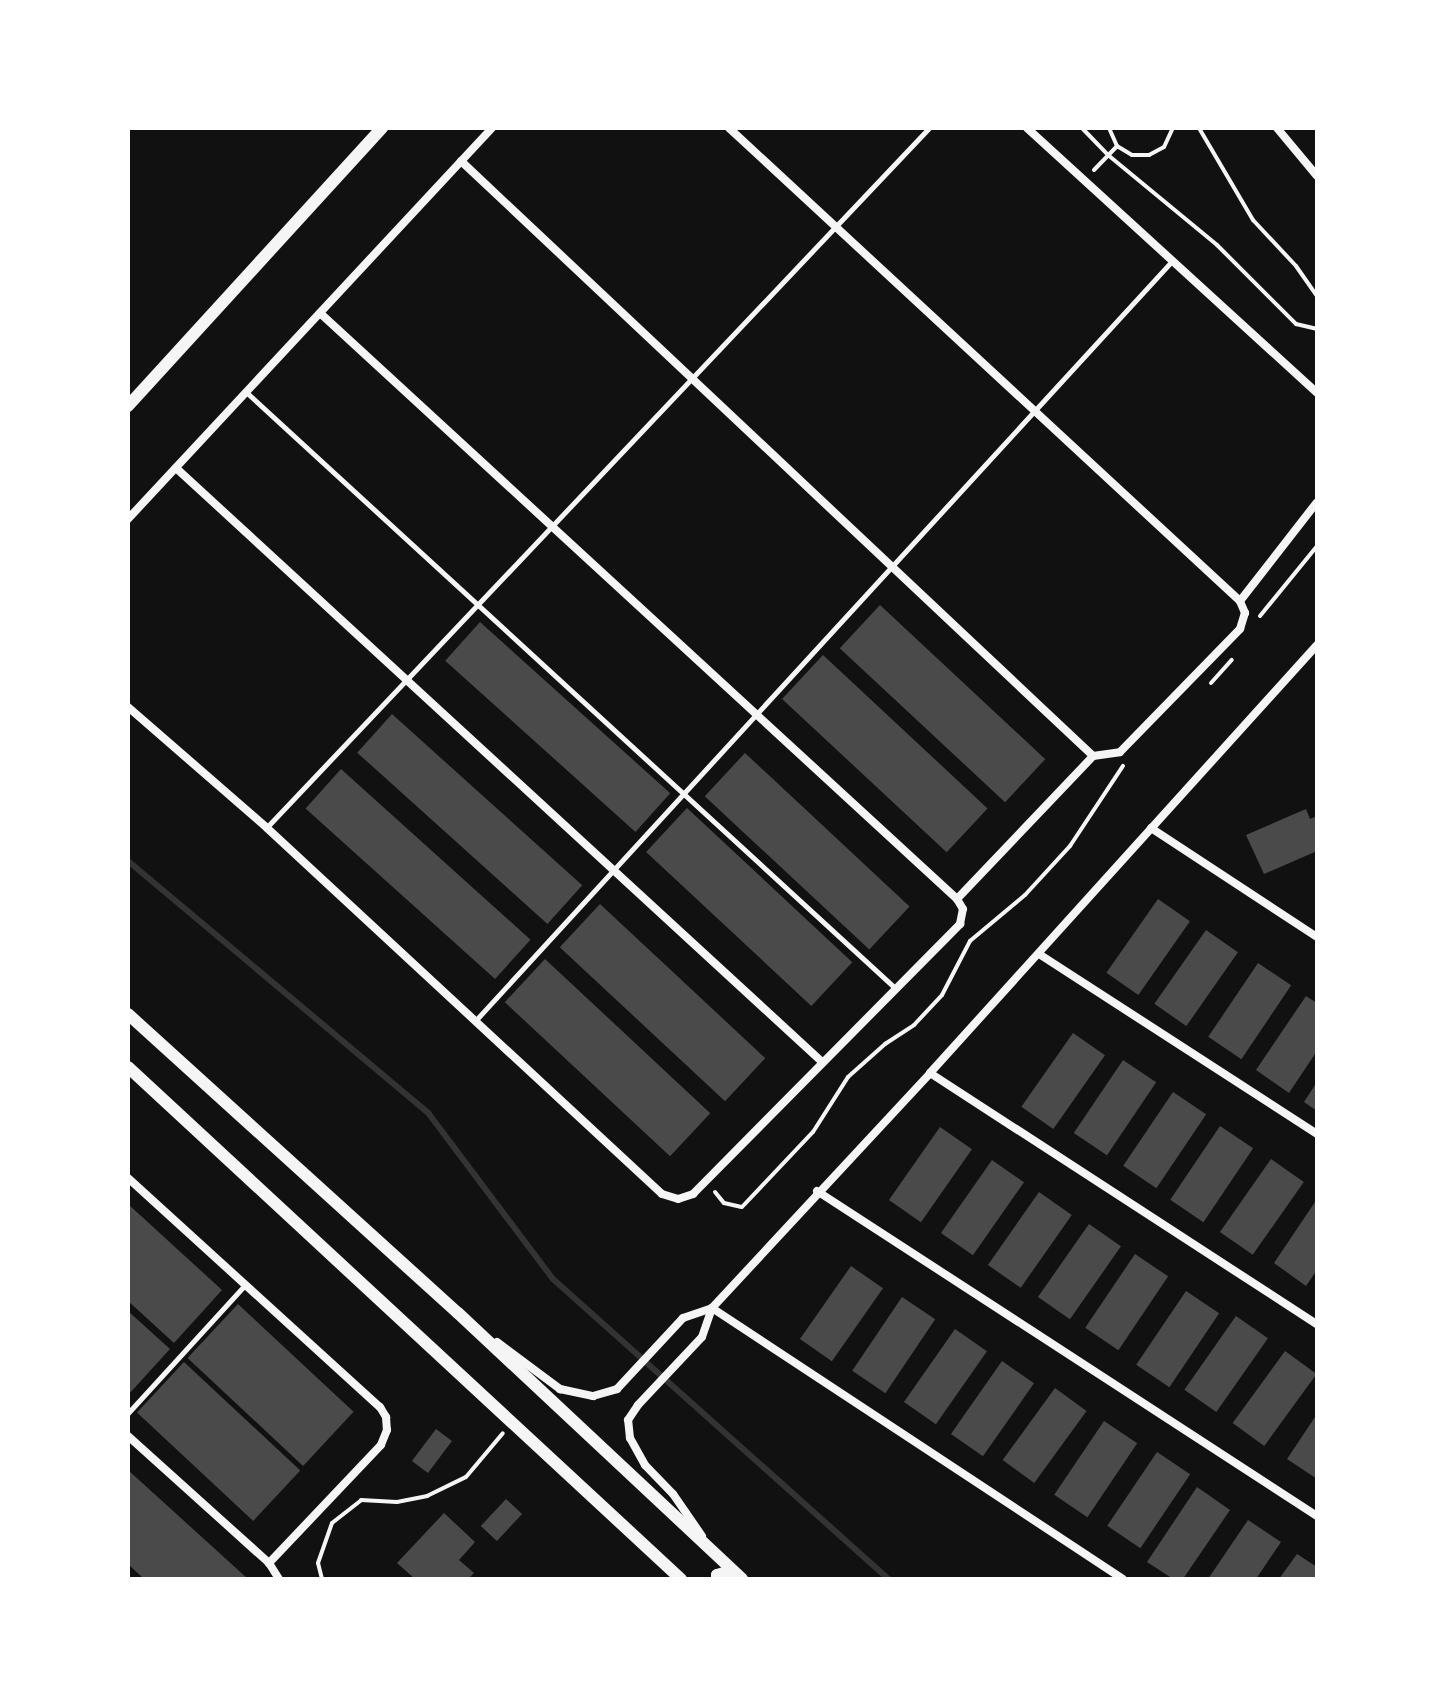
<!DOCTYPE html>
<style>
body{margin:0}
#map{position:relative;width:1445px;height:1707px;overflow:hidden;background:#111;font-family:"Sofia Sans Condensed",sans-serif}
div>[style]{position:absolute}
.stream>*{height:6px;margin:-3px;padding:0 3px;transform-origin:3px;border-radius:3px;background:#333}
.building>*{inset:0;background:#4a4a4a;transform-origin:0 0}
.path>*{height:4px;margin:-2px;padding:0 2px;transform-origin:2px;border-radius:2px;background:#f5f5f5}
.service>*{height:5px;margin:-2.5px;padding:0 2.5px;transform-origin:2.5px;border-radius:2.5px;background:#f5f5f5}
.minor>*{height:8px;margin:-4px;padding:0 4px;transform-origin:4px;border-radius:4px;background:#f5f5f5}
.tertiary>*{height:12px;margin:-6px;padding:0 6px;transform-origin:6px;border-radius:6px;background:#f5f5f5}
span{translate:-50% -50%;white-space:nowrap;text-align:center;line-height:1.15;-webkit-text-stroke:8px #fff;paint-order:stroke}
.frame{position:absolute;inset:0;border:130px solid #fff;pointer-events:none}
</style>
<div id="map">
<div class="stream">
<div style="left:128px;top:861px;width:393px;rotate:40deg"></div>
<div style="left:429px;top:1114px;width:206px;rotate:53.1deg"></div>
<div style="left:553px;top:1279px;width:450px;rotate:41.8deg"></div>
</div>
<div class="building">
<div style="left:880px;top:605px;width:226px;height:59px;rotate:43deg"></div>
<div style="left:480px;top:622px;width:256px;height:52px;rotate:42deg"></div>
<div style="left:823px;top:655px;width:225px;height:60px;rotate:43deg"></div>
<div style="left:392px;top:714px;width:256px;height:52px;rotate:42deg"></div>
<div style="left:745px;top:753px;width:225px;height:59px;rotate:43deg"></div>
<div style="left:341px;top:769px;width:255px;height:53px;rotate:42deg"></div>
<div style="left:687px;top:808px;width:226px;height:60px;rotate:43deg"></div>
<div style="clip-path:polygon(1306px 809px,1310px 819px,1317px 816px,1317px 851px,1264px 874px,1246px 835px)"></div>
<div style="left:1158px;top:899px;width:39px;height:90px;rotate:35deg"></div>
<div style="left:600px;top:904px;width:226px;height:59px;rotate:43deg"></div>
<div style="left:1206px;top:930px;width:39px;height:90px;rotate:35deg"></div>
<div style="left:545px;top:959px;width:226px;height:59px;rotate:43deg"></div>
<div style="left:1258px;top:963px;width:40px;height:89px;rotate:34deg"></div>
<div style="clip-path:polygon(1306px 996px,1317px 1003px,1317px 1051px,1289px 1093px,1256px 1070px)"></div>
<div style="left:1073px;top:1033px;width:39px;height:90px;rotate:35deg"></div>
<div style="left:1123px;top:1060px;width:40px;height:88px;rotate:34deg"></div>
<div style="clip-path:polygon(1317px 1082px,1317px 1111px,1304px 1102px)"></div>
<div style="left:1173px;top:1092px;width:40px;height:89px;rotate:34deg"></div>
<div style="left:1220px;top:1126px;width:40px;height:89px;rotate:34deg"></div>
<div style="left:940px;top:1127px;width:39px;height:89px;rotate:35deg"></div>
<div style="left:1271px;top:1159px;width:40px;height:89px;rotate:35deg"></div>
<div style="left:992px;top:1160px;width:39px;height:89px;rotate:35deg"></div>
<div style="left:1039px;top:1192px;width:40px;height:89px;rotate:35deg"></div>
<div style="clip-path:polygon(1317px 1199px,1317px 1270px,1306px 1286px,1274px 1263px)"></div>
<div style="clip-path:polygon(128px 1204px,222px 1290px,174px 1343px,128px 1301px)"></div>
<div style="left:1089px;top:1224px;width:39px;height:89px;rotate:35deg"></div>
<div style="left:1135px;top:1254px;width:40px;height:89px;rotate:34deg"></div>
<div style="left:851px;top:1266px;width:39px;height:89px;rotate:35deg"></div>
<div style="left:1186px;top:1291px;width:40px;height:89px;rotate:34deg"></div>
<div style="left:902px;top:1297px;width:40px;height:89px;rotate:34deg"></div>
<div style="left:238px;top:1304px;width:158px;height:74px;rotate:43deg"></div>
<div style="clip-path:polygon(128px 1311px,170px 1349px,128px 1395px)"></div>
<div style="left:1236px;top:1316px;width:39px;height:90px;rotate:35deg"></div>
<div style="left:955px;top:1329px;width:39px;height:89px;rotate:35deg"></div>
<div style="left:1285px;top:1351px;width:39px;height:89px;rotate:36deg"></div>
<div style="left:1002px;top:1361px;width:39px;height:89px;rotate:35deg"></div>
<div style="left:184px;top:1362px;width:159px;height:69px;rotate:43deg"></div>
<div style="left:1055px;top:1388px;width:39px;height:89px;rotate:36deg"></div>
<div style="clip-path:polygon(1317px 1414px,1317px 1479px,1287px 1459px)"></div>
<div style="left:1104px;top:1421px;width:40px;height:89px;rotate:34deg"></div>
<div style="left:436px;top:1429px;width:20px;height:40px;rotate:37deg"></div>
<div style="left:1157px;top:1452px;width:40px;height:89px;rotate:34deg"></div>
<div style="clip-path:polygon(128px 1470px,248px 1579px,144px 1579px,128px 1564px)"></div>
<div style="clip-path:polygon(1197px 1487px,1230px 1510px,1183px 1579px,1173px 1579px,1147px 1562px)"></div>
<div style="left:506px;top:1499px;width:22px;height:37px;rotate:43deg"></div>
<div style="clip-path:polygon(444px 1513px,475px 1542px,459px 1560px,474px 1573px,468px 1579px,415px 1579px,397px 1563px)"></div>
<div style="clip-path:polygon(1248px 1520px,1281px 1542px,1256px 1579px,1208px 1579px)"></div>
<div style="clip-path:polygon(1297px 1554px,1317px 1567px,1317px 1579px,1279px 1579px)"></div>
</div>
<div class="path">
<div style="left:1082px;top:128px;width:37px;rotate:46deg"></div>
<div style="left:1108px;top:155px;width:141px;rotate:39.5deg"></div>
<div style="left:1217px;top:245px;width:112px;rotate:45deg"></div>
<div style="left:1296px;top:324px;width:22px;rotate:13deg"></div>
<div style="left:1109px;top:128px;width:20px;rotate:66deg"></div>
<div style="left:1117px;top:146px;width:17px;rotate:31deg"></div>
<div style="left:1132px;top:155px;width:17px"></div>
<div style="left:1149px;top:155px;width:17px;rotate:-28deg"></div>
<div style="left:1164px;top:147px;width:21px;rotate:-65deg"></div>
<div style="left:1199px;top:128px;width:107px;rotate:59.6deg"></div>
<div style="left:1253px;top:220px;width:63px;rotate:46.9deg"></div>
<div style="left:1296px;top:266px;width:37px;rotate:55deg"></div>
<div style="left:1094px;top:170px;width:33px;rotate:-46deg"></div>
<div style="left:1260px;top:616px;width:90px;rotate:-50.8deg"></div>
<div style="left:1211px;top:683px;width:31px;rotate:-48deg"></div>
<div style="left:715px;top:1192px;width:14px;rotate:51deg"></div>
<div style="left:724px;top:1203px;width:18px;rotate:13deg"></div>
<div style="left:742px;top:1207px;width:103px;rotate:-46.6deg"></div>
<div style="left:813px;top:1132px;width:65px;rotate:-57.5deg"></div>
<div style="left:848px;top:1077px;width:50px;rotate:-41.7deg"></div>
<div style="left:885px;top:1044px;width:35px;rotate:-33deg"></div>
<div style="left:914px;top:1025px;width:41px;rotate:-47deg"></div>
<div style="left:942px;top:995px;width:61px;rotate:-62.6deg"></div>
<div style="left:970px;top:941px;width:72px;rotate:-39.9deg"></div>
<div style="left:1025px;top:895px;width:67px;rotate:-47.4deg"></div>
<div style="left:1070px;top:846px;width:96px;rotate:-56.5deg"></div>
<div style="left:322px;top:1579px;width:16px;rotate:-104deg"></div>
<div style="left:318px;top:1563px;width:42px;rotate:-70.7deg"></div>
<div style="left:332px;top:1523px;width:37px;rotate:-38deg"></div>
<div style="left:361px;top:1500px;width:36px;rotate:3deg"></div>
<div style="left:397px;top:1502px;width:31px;rotate:-11deg"></div>
<div style="left:427px;top:1496px;width:43px;rotate:-26deg"></div>
<div style="left:466px;top:1477px;width:57px;rotate:-49.9deg"></div>
</div>
<div class="service">
<div style="left:246px;top:392px;width:881px;rotate:42.56deg"></div>
<div style="left:267px;top:827px;width:963px;rotate:-46.56deg"></div>
<div style="left:475px;top:1021px;width:1030px;rotate:-47.48deg"></div>
<div style="left:128px;top:1413px;width:173px;rotate:-47.6deg"></div>
</div>
<div class="minor">
<div style="left:729px;top:128px;width:696px;rotate:42.79deg"></div>
<div style="left:1027px;top:128px;width:393px;rotate:42.4deg"></div>
<div style="left:1277px;top:128px;width:62px;rotate:50.2deg"></div>
<div style="left:461px;top:161px;width:868px;rotate:43.27deg"></div>
<div style="left:320px;top:313px;width:866px;rotate:42.61deg"></div>
<div style="left:176px;top:468px;width:876px;rotate:42.59deg"></div>
<div style="left:128px;top:519px;width:534px;rotate:-47.05deg"></div>
<div style="left:128px;top:707px;width:184px;rotate:41deg"></div>
<div style="left:267px;top:828px;width:538px;rotate:42.82deg"></div>
<div style="left:662px;top:1194px;width:17px;rotate:17deg"></div>
<div style="left:678px;top:1199px;width:16px;rotate:-18deg"></div>
<div style="left:693px;top:1194px;width:380px;rotate:-45.3deg"></div>
<div style="left:960px;top:924px;width:15px;rotate:-79deg"></div>
<div style="left:963px;top:909px;width:12px;rotate:-121deg"></div>
<div style="left:957px;top:899px;width:197px;rotate:-46.4deg"></div>
<div style="left:1093px;top:756px;width:27px;rotate:-8deg"></div>
<div style="left:1120px;top:752px;width:172px;rotate:-45.7deg"></div>
<div style="left:1240px;top:629px;width:17px;rotate:-73deg"></div>
<div style="left:1245px;top:613px;width:13px;rotate:-113deg"></div>
<div style="left:1240px;top:601px;width:125px;rotate:-52.1deg"></div>
<div style="left:1151px;top:828px;width:199px;rotate:33.3deg"></div>
<div style="left:1039px;top:954px;width:331px;rotate:32.9deg"></div>
<div style="left:930px;top:1073px;width:461px;rotate:33deg"></div>
<div style="left:128px;top:1178px;width:341px;rotate:42.3deg"></div>
<div style="left:380px;top:1407px;width:12px;rotate:59deg"></div>
<div style="left:386px;top:1417px;width:13px;rotate:86deg"></div>
<div style="left:387px;top:1430px;width:16px;rotate:112deg"></div>
<div style="left:381px;top:1445px;width:163px;rotate:133.5deg"></div>
<div style="left:817px;top:1191px;width:596px;rotate:33.02deg"></div>
<div style="left:712px;top:1308px;width:492px;rotate:33.4deg"></div>
<div style="left:497px;top:1342px;width:79px;rotate:36.7deg"></div>
<div style="left:560px;top:1389px;width:34px;rotate:12deg"></div>
<div style="left:593px;top:1396px;width:25px;rotate:-16deg"></div>
<div style="left:617px;top:1389px;width:97px;rotate:-47.1deg"></div>
<div style="left:683px;top:1318px;width:31px;rotate:-19deg"></div>
<div style="left:128px;top:1436px;width:190px;rotate:42deg"></div>
<div style="left:269px;top:1563px;width:19px;rotate:58deg"></div>
<div style="left:702px;top:1536px;width:51px;rotate:-124.6deg"></div>
<div style="left:673px;top:1494px;width:40px;rotate:-134deg"></div>
<div style="left:645px;top:1465px;width:31px;rotate:-119deg"></div>
<div style="left:630px;top:1438px;width:18px;rotate:-96deg"></div>
<div style="left:628px;top:1420px;width:18px;rotate:-56deg"></div>
<div style="left:638px;top:1405px;width:93px;rotate:-46.7deg"></div>
<div style="left:702px;top:1337px;width:31px;rotate:-71deg"></div>
<div style="left:712px;top:1308px;width:321px;rotate:-47.1deg"></div>
<div style="left:930px;top:1073px;width:577px;rotate:-47.88deg"></div>
</div>
<div class="tertiary">
<div style="left:128px;top:406px;width:377px;rotate:-47.6deg"></div>
<div style="left:128px;top:1014px;width:445px;rotate:42.2deg"></div>
<div style="left:458px;top:1313px;width:389px;rotate:43.1deg"></div>
<div style="left:128px;top:1067px;width:754px;rotate:42.8deg"></div>
<div style="left:717px;top:1579px;width:4px;rotate:-90deg"></div>
<div style="left:717px;top:1575px;width:7px;rotate:-16deg"></div>
<div style="left:724px;top:1573px;width:13px;rotate:13deg"></div>
</div>
<div class="frame"></div>
</div>
